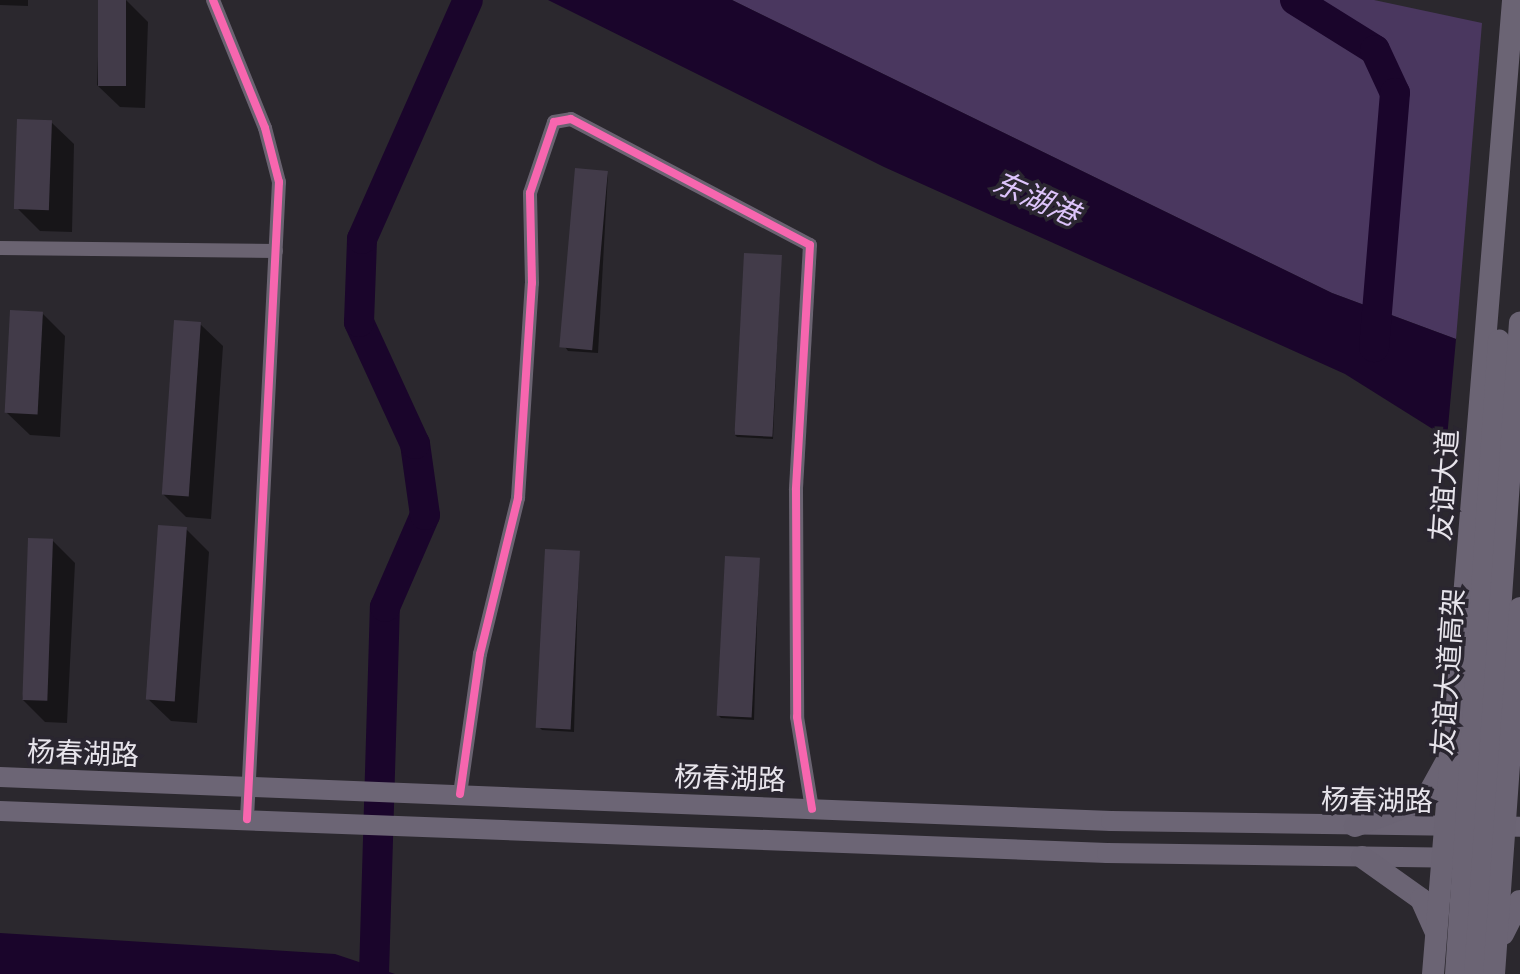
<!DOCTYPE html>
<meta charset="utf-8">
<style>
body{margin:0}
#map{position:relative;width:1520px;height:974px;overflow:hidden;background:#2b282e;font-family:Manrope,"Noto Sans SC",sans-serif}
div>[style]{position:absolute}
.green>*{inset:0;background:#4a375f}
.water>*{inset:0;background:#1a052b}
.shadow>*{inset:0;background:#0007}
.river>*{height:30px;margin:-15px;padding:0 15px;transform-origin:15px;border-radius:15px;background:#1a052b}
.building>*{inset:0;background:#423b49;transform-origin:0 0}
.minor>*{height:14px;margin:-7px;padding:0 7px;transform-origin:7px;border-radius:7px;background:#6a6371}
.secondary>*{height:20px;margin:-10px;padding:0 10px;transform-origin:10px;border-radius:10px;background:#6c6575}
.primary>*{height:22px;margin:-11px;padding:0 11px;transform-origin:11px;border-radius:11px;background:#6b6474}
.cycleway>*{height:8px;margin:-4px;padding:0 4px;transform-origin:4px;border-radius:4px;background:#f766af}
span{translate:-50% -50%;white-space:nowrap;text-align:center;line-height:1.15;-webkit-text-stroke:7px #2a2630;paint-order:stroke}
.street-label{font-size:28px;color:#e7e4eb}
.water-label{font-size:30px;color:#dcc3fa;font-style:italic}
</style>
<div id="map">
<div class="green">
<div style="clip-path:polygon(732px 0,1374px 0,1482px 23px,1456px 339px,1332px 293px)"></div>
</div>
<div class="water">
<div style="clip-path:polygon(548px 0,732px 0,1332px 293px,1456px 339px,1447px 438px,1345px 374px,884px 167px)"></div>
<div style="clip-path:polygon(0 933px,335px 954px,395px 974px,0 974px)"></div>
</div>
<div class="shadow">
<div style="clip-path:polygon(0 0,28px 0,28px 6px,0 5px)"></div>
<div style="clip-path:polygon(100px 0,126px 0,148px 22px,145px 108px,120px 107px,97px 85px)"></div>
<div style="clip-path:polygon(51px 122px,74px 144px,72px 232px,40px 231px,18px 209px)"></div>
<div style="clip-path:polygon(608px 173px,598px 353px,568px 351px,565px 347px)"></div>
<div style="clip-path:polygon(781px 257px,773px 439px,737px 437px,734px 434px)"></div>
<div style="clip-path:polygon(43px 314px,65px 336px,60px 437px,30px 435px,7px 413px)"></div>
<div style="clip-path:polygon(200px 324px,223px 346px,211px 519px,186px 517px,163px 494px)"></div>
<div style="clip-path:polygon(186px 529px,209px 552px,197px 723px,171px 721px,148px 699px)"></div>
<div style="clip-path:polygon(53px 541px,75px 563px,67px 723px,45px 722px,22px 699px)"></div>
<div style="clip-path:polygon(579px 553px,574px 732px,542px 730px,539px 727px)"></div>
<div style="clip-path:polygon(759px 560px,754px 720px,721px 718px,718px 715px)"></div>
</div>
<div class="river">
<div style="left:1295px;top:0;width:94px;rotate:32deg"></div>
<div style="left:1375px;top:50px;width:47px;rotate:65.1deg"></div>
<div style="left:1395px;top:93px;width:255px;rotate:94.7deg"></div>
<div style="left:374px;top:974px;width:367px;rotate:-88.3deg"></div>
<div style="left:385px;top:607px;width:100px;rotate:-66.5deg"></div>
<div style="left:425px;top:515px;width:72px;rotate:-98deg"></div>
<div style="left:415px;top:444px;width:134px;rotate:-114.7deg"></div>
<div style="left:359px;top:322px;width:83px;rotate:-87.9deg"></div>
<div style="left:362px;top:239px;width:261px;rotate:-66.1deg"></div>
</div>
<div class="building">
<div style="left:98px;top:0;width:28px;height:86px"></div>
<div style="left:17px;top:119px;width:35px;height:90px;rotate:2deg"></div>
<div style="left:575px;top:168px;width:33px;height:180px;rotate:5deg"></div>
<div style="left:744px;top:253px;width:38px;height:182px;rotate:3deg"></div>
<div style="left:10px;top:310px;width:33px;height:103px;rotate:3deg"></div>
<div style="left:174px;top:320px;width:27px;height:175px;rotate:4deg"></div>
<div style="left:158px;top:525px;width:29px;height:175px;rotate:4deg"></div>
<div style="left:28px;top:538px;width:25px;height:162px;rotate:2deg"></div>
<div style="left:545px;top:549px;width:35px;height:179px;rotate:3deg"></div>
<div style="left:725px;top:556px;width:35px;height:160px;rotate:3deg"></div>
</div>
<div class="minor">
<div style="left:213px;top:0;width:138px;rotate:67.9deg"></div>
<div style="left:265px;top:128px;width:56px;rotate:75.5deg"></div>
<div style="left:279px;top:182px;width:638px;rotate:92.88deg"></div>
<div style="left:0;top:248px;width:276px;rotate:0.6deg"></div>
<div style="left:460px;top:794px;width:141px;rotate:-81.9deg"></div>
<div style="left:480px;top:654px;width:161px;rotate:-76.3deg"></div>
<div style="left:518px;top:498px;width:215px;rotate:-86.3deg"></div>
<div style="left:532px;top:283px;width:90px;rotate:-91.3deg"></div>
<div style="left:530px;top:193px;width:75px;rotate:-71.3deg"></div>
<div style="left:554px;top:122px;width:17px;rotate:-10deg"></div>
<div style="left:571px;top:119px;width:270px;rotate:27.8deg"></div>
<div style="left:810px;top:245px;width:245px;rotate:93.3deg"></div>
<div style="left:796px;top:490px;width:227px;rotate:89.7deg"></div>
<div style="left:797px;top:717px;width:93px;rotate:80.7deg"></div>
</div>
<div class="secondary">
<div style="left:0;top:777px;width:1112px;rotate:2.27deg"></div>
<div style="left:1111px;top:821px;width:409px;rotate:0.8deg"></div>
<div style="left:0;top:811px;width:1108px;rotate:2.17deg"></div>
<div style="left:1107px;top:853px;width:349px;rotate:0.8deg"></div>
</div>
<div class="primary">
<div style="left:1355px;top:826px;width:62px;rotate:-20.8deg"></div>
<div style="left:1413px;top:804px;width:21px;rotate:-37deg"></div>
<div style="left:1430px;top:791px;width:35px;rotate:-61deg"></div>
<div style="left:1362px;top:857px;width:72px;rotate:35.4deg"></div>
<div style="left:1421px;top:899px;width:34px;rotate:66deg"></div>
<div style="left:1503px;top:934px;width:37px;rotate:-63deg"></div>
<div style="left:1433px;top:974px;width:977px;rotate:-85.3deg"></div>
<div style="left:1456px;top:974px;width:635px;rotate:-86.12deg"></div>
<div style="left:1475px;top:974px;width:653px;rotate:-86.05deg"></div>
<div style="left:1494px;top:974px;width:367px;rotate:-85.9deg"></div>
</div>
<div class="cycleway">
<div style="left:213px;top:0;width:138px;rotate:67.9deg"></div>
<div style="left:265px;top:128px;width:56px;rotate:75.5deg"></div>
<div style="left:279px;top:182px;width:638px;rotate:92.88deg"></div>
<div style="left:460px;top:794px;width:141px;rotate:-81.9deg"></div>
<div style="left:480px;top:654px;width:161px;rotate:-76.3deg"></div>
<div style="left:518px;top:498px;width:215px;rotate:-86.3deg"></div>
<div style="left:532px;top:283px;width:90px;rotate:-91.3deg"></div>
<div style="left:530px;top:193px;width:75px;rotate:-71.3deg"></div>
<div style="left:554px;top:122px;width:17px;rotate:-10deg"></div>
<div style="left:571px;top:119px;width:270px;rotate:27.8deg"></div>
<div style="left:810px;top:245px;width:245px;rotate:93.3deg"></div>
<div style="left:796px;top:490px;width:227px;rotate:89.7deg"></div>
<div style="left:797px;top:717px;width:93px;rotate:80.7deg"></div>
</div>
<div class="street-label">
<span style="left:1443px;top:485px;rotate:-86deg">友谊大道</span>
<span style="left:1447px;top:672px;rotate:-86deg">友谊大道高架</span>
<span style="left:83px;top:752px;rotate:2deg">杨春湖路</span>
<span style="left:730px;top:777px;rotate:2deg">杨春湖路</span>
<span style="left:1377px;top:799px;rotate:1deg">杨春湖路</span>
</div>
<div class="water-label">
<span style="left:1036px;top:198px;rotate:24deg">东湖港</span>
</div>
</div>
